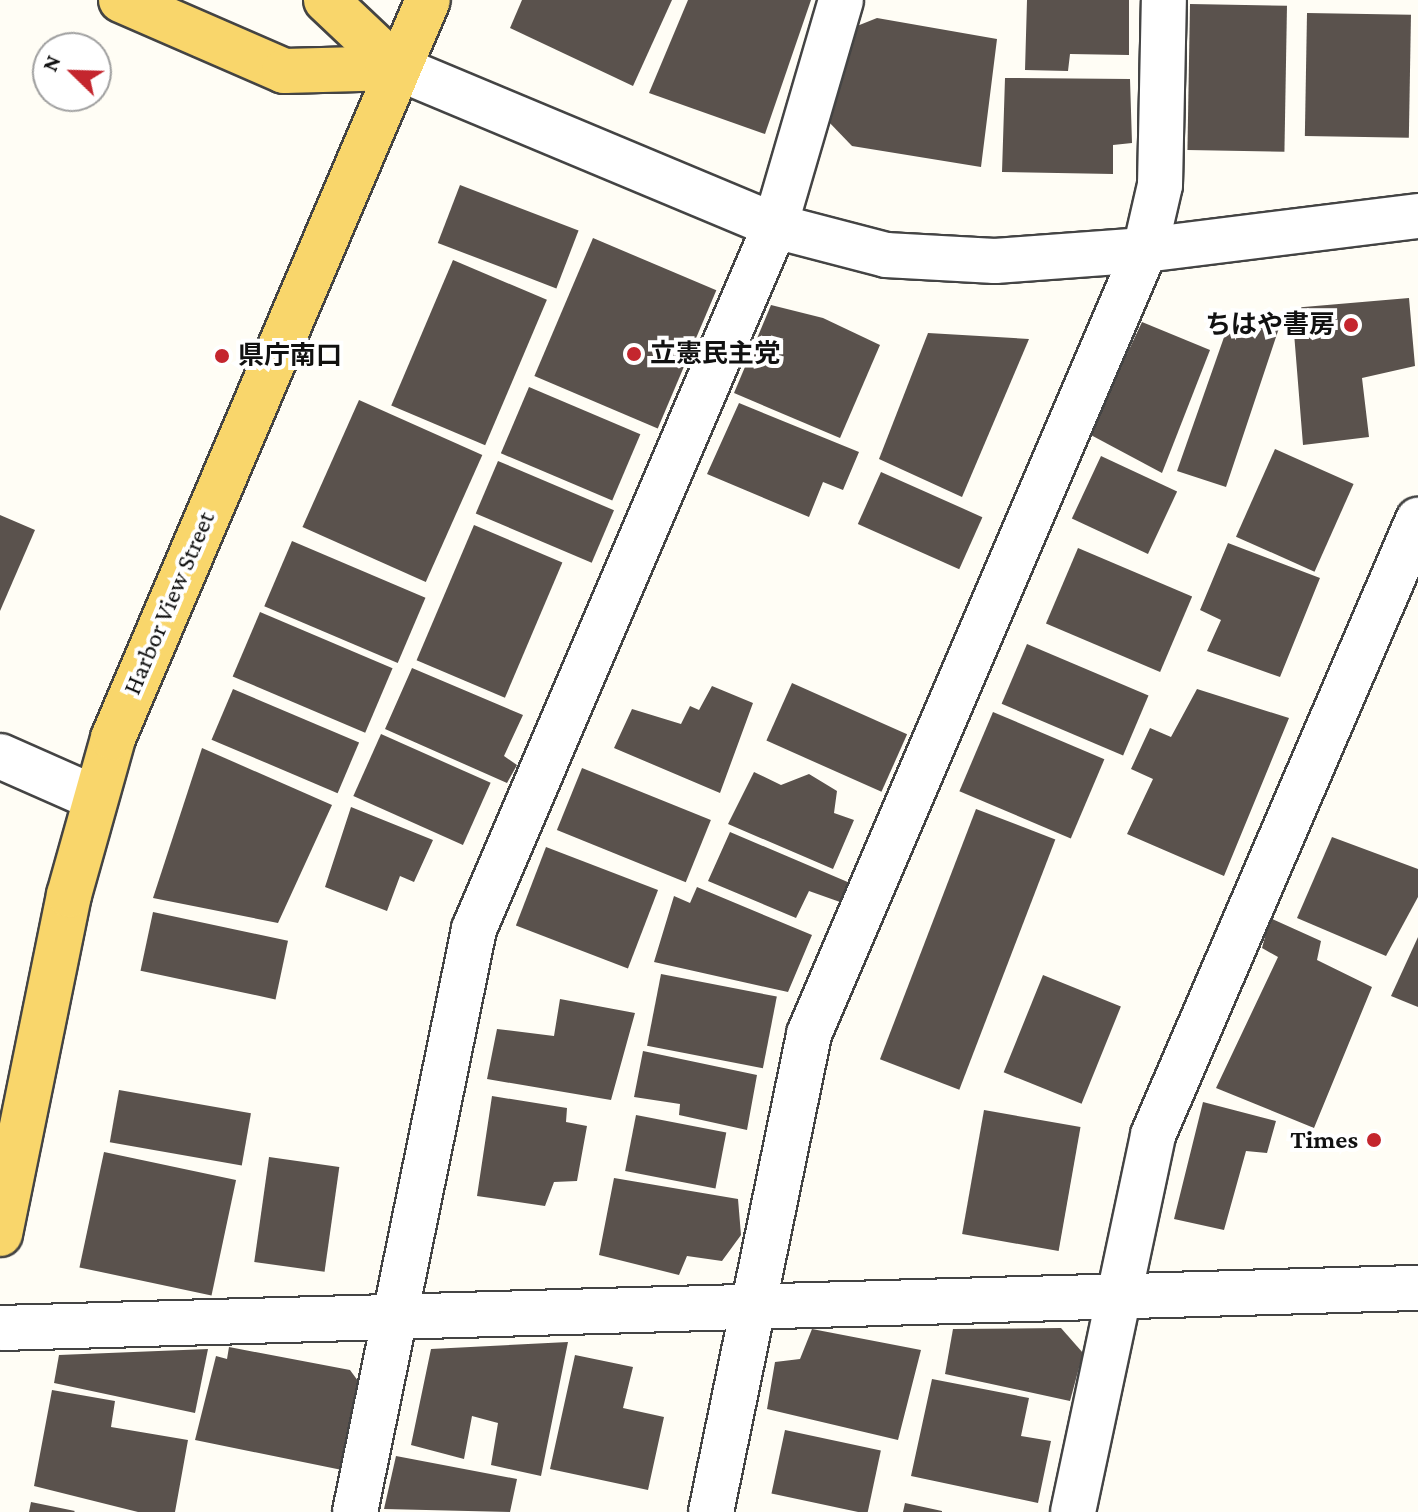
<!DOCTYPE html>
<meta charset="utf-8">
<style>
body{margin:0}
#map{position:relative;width:1418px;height:1512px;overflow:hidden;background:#fffdf5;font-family:"Crimson Pro","Noto Sans JP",serif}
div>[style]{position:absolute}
.building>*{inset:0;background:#5a524d;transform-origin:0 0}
.roads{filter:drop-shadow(2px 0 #444) drop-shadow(-2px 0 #444) drop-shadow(0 2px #444) drop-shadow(0 -2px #444)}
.minor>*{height:44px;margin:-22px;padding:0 22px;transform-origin:22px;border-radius:22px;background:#fff}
.major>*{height:44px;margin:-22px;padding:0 22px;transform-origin:22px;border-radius:22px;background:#f9d66b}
.dots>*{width:22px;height:22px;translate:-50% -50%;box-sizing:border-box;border:4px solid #fff;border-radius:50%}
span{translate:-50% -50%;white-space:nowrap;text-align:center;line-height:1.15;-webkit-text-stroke:8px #fff;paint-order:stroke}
.poi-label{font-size:26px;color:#111;font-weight:700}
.right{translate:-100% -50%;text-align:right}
.left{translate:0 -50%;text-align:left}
.street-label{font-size:26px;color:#111}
.north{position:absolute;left:32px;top:32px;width:80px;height:80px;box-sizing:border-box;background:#fff;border:2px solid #a0a0a0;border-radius:50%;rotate:293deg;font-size:22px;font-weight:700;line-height:32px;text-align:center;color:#111}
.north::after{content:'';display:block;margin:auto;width:28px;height:36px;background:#c4262e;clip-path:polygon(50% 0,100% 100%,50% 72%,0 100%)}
</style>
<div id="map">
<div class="building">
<div style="clip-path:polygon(522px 0,672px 0,633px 86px,510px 28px)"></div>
<div style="clip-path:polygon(688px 0,811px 0,765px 134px,649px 93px)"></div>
<div style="clip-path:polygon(1027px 0,1129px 0,1129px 55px,1070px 54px,1068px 71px,1025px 70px)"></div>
<div style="left:1190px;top:4px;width:97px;height:146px;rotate:1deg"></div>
<div style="left:1307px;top:13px;width:104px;height:123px;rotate:1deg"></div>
<div style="clip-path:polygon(877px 18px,997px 39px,981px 167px,852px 146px,826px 119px,847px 30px)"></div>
<div style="clip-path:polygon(1005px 78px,1130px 79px,1132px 143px,1113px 145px,1113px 174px,1002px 172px)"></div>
<div style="left:460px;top:185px;width:127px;height:62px;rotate:21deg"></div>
<div style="left:593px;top:238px;width:134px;height:150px;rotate:23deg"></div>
<div style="left:453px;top:260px;width:102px;height:158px;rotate:23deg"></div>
<div style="clip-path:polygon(1409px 298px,1415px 366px,1362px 378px,1369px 437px,1303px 445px,1292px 308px)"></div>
<div style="clip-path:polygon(771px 305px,823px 318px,880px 345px,840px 438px,734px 393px)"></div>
<div style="clip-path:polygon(1284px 313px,1226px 487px,1177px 471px,1229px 323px)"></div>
<div style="clip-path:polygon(1142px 322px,1210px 350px,1162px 473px,1089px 434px)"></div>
<div style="clip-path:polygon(928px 333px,1029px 339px,962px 497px,879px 459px)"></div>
<div style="left:529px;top:387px;width:121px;height:72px;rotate:23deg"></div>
<div style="left:359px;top:400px;width:135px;height:139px;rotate:24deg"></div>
<div style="clip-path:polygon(739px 403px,859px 452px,843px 490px,823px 482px,809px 517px,707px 474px)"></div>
<div style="left:1275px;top:449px;width:86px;height:96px;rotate:24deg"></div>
<div style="left:1101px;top:456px;width:84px;height:69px;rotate:25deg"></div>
<div style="left:498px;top:461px;width:126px;height:57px;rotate:23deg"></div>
<div style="left:881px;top:472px;width:111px;height:57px;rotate:24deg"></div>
<div style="clip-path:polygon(0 515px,35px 530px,0 611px)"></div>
<div style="left:474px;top:525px;width:96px;height:147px;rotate:23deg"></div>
<div style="left:292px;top:541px;width:145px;height:71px;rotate:23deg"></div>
<div style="clip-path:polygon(1228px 543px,1320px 578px,1280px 677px,1207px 651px,1221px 620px,1200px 610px)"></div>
<div style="left:1078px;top:548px;width:124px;height:82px;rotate:23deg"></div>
<div style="left:260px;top:612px;width:144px;height:70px;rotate:23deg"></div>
<div style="left:1027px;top:644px;width:132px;height:65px;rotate:23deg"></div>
<div style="clip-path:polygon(412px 668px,523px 715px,504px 756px,517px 765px,507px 783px,385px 729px)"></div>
<div style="left:792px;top:683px;width:126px;height:63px;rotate:24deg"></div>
<div style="clip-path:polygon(712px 686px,753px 703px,720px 793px,614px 748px,632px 709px,681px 724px,690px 706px,699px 710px)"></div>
<div style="left:233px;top:689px;width:137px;height:55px;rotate:23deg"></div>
<div style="clip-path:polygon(1197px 689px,1289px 718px,1224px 876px,1127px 834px,1153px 779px,1131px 769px,1150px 728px,1171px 737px)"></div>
<div style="left:993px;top:712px;width:121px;height:86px;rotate:23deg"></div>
<div style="left:381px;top:734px;width:120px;height:68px;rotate:24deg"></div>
<div style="clip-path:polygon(202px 748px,332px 805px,278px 923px,153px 898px)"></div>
<div style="left:582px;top:768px;width:139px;height:67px;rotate:22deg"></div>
<div style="clip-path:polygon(754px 772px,781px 785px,809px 774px,837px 791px,834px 813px,854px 820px,833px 869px,728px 824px)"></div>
<div style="clip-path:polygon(351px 807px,433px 840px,414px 882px,400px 876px,387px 911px,325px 887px)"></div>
<div style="left:976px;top:809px;width:85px;height:268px;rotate:21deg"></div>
<div style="clip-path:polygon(730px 832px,850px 883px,840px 902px,809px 891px,796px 918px,708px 881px)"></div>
<div style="clip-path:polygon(1332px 837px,1418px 869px,1418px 897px,1386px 956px,1297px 918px)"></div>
<div style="left:546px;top:847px;width:120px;height:84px;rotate:21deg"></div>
<div style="clip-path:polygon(697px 887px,812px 935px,788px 992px,654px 962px,674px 896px,690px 903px)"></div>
<div style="left:153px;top:912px;width:138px;height:60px;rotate:12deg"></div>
<div style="clip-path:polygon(1270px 918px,1321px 941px,1317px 960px,1372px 987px,1314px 1128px,1216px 1088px,1278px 957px,1262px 948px)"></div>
<div style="clip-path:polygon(1418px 937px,1418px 1007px,1391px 996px)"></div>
<div style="left:661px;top:974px;width:118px;height:73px;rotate:11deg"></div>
<div style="left:1043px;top:975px;width:84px;height:105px;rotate:22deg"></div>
<div style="clip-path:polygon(560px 999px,635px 1013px,611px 1100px,487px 1079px,497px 1029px,554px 1036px)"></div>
<div style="clip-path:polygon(643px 1051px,757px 1075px,747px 1130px,679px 1115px,680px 1104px,634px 1097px)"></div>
<div style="left:119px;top:1090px;width:134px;height:53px;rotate:10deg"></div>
<div style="clip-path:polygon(492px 1096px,567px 1108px,566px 1122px,587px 1126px,577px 1181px,554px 1182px,545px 1206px,477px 1196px)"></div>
<div style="clip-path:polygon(1203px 1102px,1276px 1121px,1267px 1153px,1246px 1151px,1224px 1230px,1174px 1219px)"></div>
<div style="left:984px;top:1110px;width:98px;height:126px;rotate:10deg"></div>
<div style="left:636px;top:1115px;width:92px;height:57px;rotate:11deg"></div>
<div style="left:104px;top:1152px;width:135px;height:118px;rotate:12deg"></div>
<div style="left:269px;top:1157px;width:71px;height:106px;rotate:8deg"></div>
<div style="clip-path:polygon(614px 1178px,738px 1199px,741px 1235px,722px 1261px,687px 1256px,679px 1275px,599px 1255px)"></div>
<div style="clip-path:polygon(1061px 1328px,1083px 1353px,1070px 1401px,945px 1374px,953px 1329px)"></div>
<div style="clip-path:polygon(812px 1329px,921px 1350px,898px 1440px,767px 1409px,775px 1362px,800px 1359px)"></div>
<div style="clip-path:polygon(568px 1342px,541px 1476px,491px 1465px,498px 1423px,472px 1416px,464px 1459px,411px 1445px,431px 1349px)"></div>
<div style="clip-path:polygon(229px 1347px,350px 1370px,361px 1385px,342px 1470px,195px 1440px,216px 1356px,227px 1359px)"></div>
<div style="clip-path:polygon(208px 1349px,195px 1413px,54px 1383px,59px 1355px)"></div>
<div style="clip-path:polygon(575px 1355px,633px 1367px,623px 1408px,664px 1417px,648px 1490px,550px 1469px)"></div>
<div style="clip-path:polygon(932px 1379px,1029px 1398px,1021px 1436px,1051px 1441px,1038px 1503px,911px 1476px)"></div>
<div style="clip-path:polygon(52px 1390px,115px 1401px,111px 1427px,188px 1440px,175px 1512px,138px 1512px,34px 1486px)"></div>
<div style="left:785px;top:1430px;width:98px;height:65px;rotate:12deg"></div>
<div style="clip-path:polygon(396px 1456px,517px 1479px,510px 1512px,384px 1509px)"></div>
<div style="clip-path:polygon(31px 1502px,75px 1511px,74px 1512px,29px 1512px)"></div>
<div style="clip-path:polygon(905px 1503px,942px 1511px,942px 1512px,903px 1512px)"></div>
</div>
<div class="roads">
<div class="minor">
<div style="left:398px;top:68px;width:409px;rotate:22.7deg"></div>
<div style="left:775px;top:226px;width:115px;rotate:14.6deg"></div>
<div style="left:886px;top:255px;width:109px;rotate:3.2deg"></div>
<div style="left:995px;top:261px;width:150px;rotate:-4.2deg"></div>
<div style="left:1145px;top:250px;width:275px;rotate:-7.1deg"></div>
<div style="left:0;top:756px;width:102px;rotate:23.8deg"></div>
<div style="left:0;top:1328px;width:1419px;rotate:-1.62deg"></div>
<div style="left:355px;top:1512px;width:595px;rotate:-78.46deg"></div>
<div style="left:474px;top:929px;width:765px;rotate:-66.82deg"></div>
<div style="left:775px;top:226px;width:235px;rotate:-73.7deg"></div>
<div style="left:711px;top:1512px;width:488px;rotate:-78.4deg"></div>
<div style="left:809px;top:1034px;width:853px;rotate:-66.8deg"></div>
<div style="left:1145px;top:250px;width:67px;rotate:-77deg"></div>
<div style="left:1160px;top:185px;width:185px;rotate:-88.8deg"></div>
<div style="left:1073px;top:1512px;width:385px;rotate:-78deg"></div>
<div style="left:1153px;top:1135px;width:670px;rotate:-66.69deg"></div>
</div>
<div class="major">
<div style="left:121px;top:0;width:178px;rotate:23.5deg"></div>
<div style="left:284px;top:71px;width:114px;rotate:-1.5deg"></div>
<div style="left:326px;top:0;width:99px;rotate:43.4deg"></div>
<div style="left:0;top:1234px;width:346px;rotate:-78.5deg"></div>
<div style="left:69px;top:895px;width:163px;rotate:-74.3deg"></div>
<div style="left:113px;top:738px;width:802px;rotate:-66.89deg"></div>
</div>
</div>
<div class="dots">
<div style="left:1351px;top:325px;background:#c4262e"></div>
<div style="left:634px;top:354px;background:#c4262e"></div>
<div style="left:222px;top:356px;background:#c4262e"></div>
<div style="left:1374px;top:1140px;background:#c4262e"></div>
</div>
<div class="poi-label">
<span class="right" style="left:1335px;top:325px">ちはや書房</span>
<span class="left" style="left:650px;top:354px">立憲民主党</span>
<span class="left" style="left:238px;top:356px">県庁南口</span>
<span class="right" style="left:1358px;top:1140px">Times</span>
</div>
<div class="street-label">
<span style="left:169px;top:603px;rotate:-67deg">Harbor View Street</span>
</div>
<div class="north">N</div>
</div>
